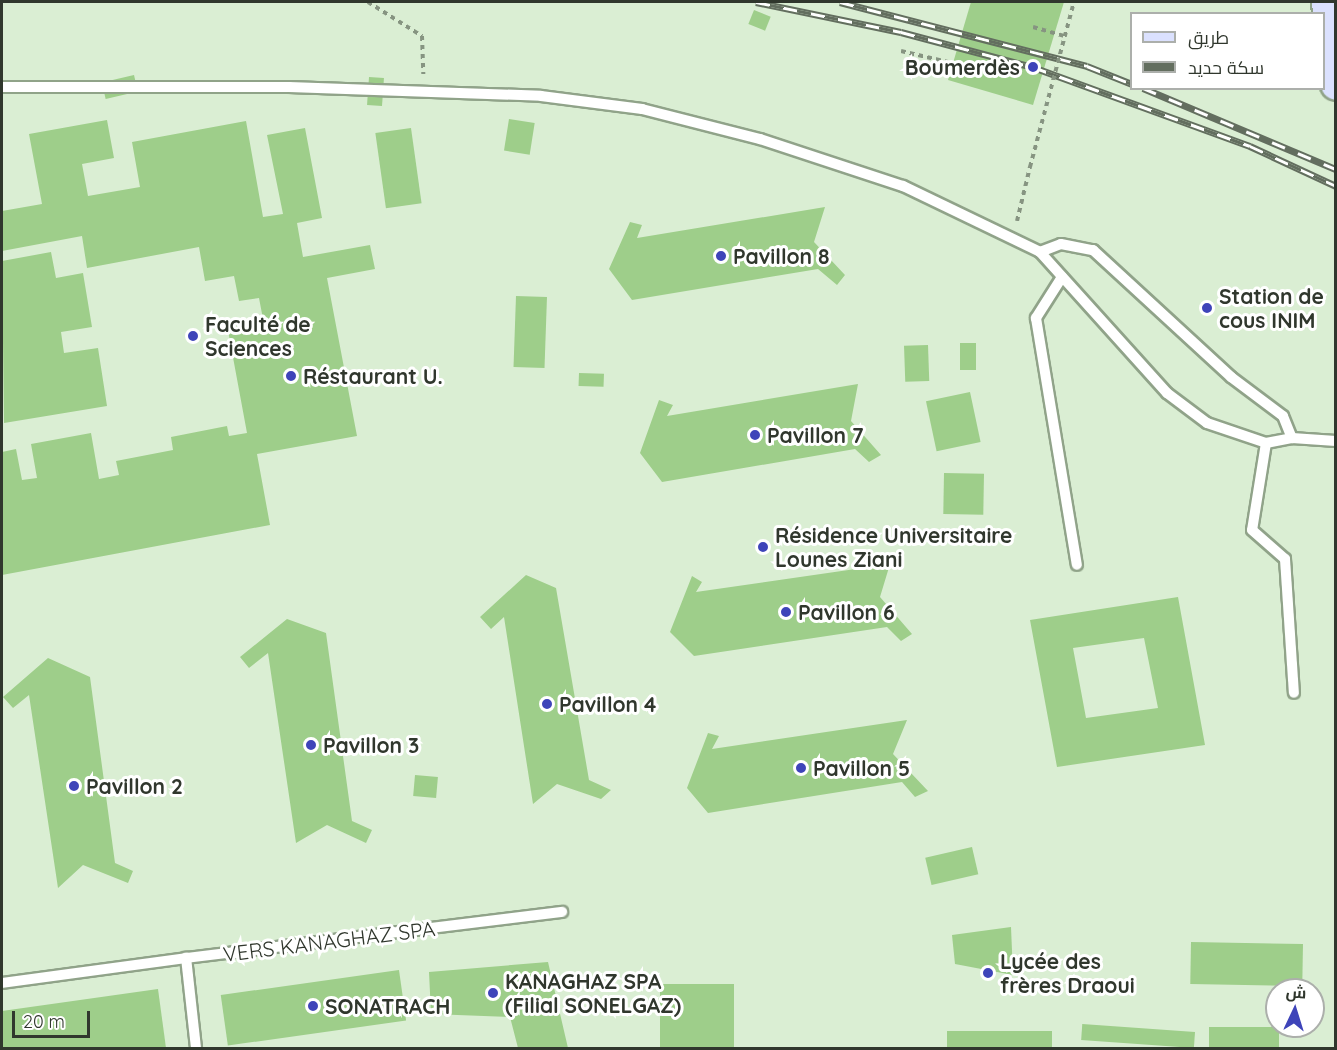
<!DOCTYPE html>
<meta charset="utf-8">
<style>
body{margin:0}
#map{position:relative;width:1337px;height:1050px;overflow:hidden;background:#daeed3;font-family:Quicksand,Cairo,sans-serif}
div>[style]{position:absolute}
.building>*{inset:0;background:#9ece8a;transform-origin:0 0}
.path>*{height:4px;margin-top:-2px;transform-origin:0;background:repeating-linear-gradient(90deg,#869481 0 4.5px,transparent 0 9px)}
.roads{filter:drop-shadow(2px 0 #90a389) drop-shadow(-2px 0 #90a389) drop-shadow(0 2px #90a389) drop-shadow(0 -2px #90a389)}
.lane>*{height:10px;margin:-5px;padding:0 5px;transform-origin:5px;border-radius:5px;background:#fff}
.secondary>*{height:30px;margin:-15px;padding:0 15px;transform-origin:15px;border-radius:15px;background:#dbe1fe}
.rail>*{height:7px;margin-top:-3.5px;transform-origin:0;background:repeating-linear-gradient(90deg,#fff 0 14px,#636e5f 0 28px);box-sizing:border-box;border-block:2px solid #636e5f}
.path-bridge>*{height:4px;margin-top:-2px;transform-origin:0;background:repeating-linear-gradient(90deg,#869481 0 4.5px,transparent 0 9px)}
.dots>*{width:16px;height:16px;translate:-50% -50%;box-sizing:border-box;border:3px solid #fff;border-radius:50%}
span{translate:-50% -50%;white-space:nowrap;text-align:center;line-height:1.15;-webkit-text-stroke:6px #fff;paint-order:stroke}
.poi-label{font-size:21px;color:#30372d;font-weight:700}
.right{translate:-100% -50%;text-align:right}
.left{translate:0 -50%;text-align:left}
.street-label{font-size:21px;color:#30372d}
.frame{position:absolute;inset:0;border:3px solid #30372d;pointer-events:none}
.legend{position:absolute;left:1130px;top:12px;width:195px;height:78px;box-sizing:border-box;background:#fff;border:2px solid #acafab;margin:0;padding:8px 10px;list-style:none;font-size:18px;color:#30372d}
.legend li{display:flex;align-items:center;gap:12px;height:30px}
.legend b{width:30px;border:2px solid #acafab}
.north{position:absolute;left:1265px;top:978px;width:60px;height:60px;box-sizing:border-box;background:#fff;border:2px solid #acafab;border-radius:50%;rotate:4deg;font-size:16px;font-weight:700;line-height:24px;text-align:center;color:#30372d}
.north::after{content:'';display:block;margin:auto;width:21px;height:27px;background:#3e44b9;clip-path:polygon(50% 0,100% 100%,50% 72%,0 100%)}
.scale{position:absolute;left:12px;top:1011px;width:78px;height:27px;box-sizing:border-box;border:3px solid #30372d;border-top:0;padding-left:8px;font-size:18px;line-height:21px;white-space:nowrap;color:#30372d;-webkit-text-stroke:4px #fff;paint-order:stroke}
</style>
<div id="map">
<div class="building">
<div style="clip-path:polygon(971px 2px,1064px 2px,1033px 105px,948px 80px)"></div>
<div style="left:754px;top:10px;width:18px;height:15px;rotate:22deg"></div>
<div style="left:134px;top:75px;width:17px;height:33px;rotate:77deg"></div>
<div style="left:369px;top:77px;width:15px;height:28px;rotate:4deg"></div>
<div style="left:509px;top:119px;width:26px;height:32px;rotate:9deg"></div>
<div style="clip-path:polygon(107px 120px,114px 158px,82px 164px,88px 196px,140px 187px,132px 142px,246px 121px,263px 217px,283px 214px,267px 135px,305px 128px,322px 218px,297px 223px,303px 257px,370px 245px,375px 269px,327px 278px,357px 436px,257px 454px,270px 525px,2px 575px,2px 452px,16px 449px,22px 480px,37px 478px,31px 444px,91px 433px,99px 479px,119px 475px,116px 461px,173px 450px,171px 437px,227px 426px,229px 436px,247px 433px,227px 325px,263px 319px,259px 298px,239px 301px,234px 276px,205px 281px,199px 247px,87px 268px,82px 236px,2px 251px,2px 211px,42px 204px,29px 134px)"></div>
<div style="left:411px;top:128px;width:76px;height:36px;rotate:82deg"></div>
<div style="clip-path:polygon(825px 207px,814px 242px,845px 275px,837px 285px,818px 269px,632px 300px,609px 269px,630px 222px,642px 225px,637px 238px)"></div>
<div style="clip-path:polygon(51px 252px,56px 278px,83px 273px,92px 327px,61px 332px,64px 353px,98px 348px,107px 406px,4px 423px,2px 261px)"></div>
<div style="left:516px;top:296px;width:31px;height:71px;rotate:2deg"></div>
<div style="left:960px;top:343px;width:16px;height:27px"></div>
<div style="left:928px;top:345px;width:36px;height:24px;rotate:88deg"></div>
<div style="left:579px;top:373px;width:25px;height:13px;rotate:2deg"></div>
<div style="clip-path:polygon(858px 384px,851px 421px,881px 455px,869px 462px,855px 449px,662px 482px,640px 453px,659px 400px,673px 405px,667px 416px)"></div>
<div style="left:970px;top:392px;width:51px;height:45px;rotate:78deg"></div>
<div style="left:944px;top:473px;width:40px;height:41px;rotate:1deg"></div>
<div style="clip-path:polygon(890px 564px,880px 597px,912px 634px,901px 641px,887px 627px,694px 656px,670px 632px,692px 576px,702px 582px,696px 592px)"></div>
<div style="clip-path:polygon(526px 575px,556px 588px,589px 780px,611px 790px,601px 799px,557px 784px,533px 804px,504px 617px,491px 629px,480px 617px)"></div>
<div style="clip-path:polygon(evenodd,1178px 597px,1205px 745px,1057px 767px,1030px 620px,1178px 597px,1144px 638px,1158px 708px,1086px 718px,1073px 648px,1144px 638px)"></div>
<div style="clip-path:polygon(287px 619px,326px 633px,352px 821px,372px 830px,366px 843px,327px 825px,296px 843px,268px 653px,249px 668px,240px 657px)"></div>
<div style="clip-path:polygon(48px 658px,90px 677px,115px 863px,133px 871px,128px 883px,83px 865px,58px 888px,29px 695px,13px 708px,3px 697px)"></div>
<div style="clip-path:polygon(907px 720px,893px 754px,928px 791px,915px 797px,902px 782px,708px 813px,687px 788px,708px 733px,719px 736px,712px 749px)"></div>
<div style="left:415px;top:775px;width:23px;height:21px;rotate:5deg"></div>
<div style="left:972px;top:847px;width:28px;height:48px;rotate:77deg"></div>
<div style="clip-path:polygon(1011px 927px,1013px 975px,955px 964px,952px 935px)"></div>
<div style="left:1191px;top:942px;width:112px;height:42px;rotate:1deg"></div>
<div style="clip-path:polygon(548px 962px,568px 1048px,518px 1048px,510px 1017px,431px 1014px,429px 972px)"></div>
<div style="left:399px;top:970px;width:51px;height:180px;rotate:82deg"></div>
<div style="left:660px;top:984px;width:74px;height:64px"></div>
<div style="clip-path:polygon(158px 989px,166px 1048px,2px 1048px,2px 1011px)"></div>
<div style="left:1209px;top:1027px;width:70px;height:21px"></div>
<div style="left:1052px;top:1031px;width:17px;height:105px;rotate:90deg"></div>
<div style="left:1195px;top:1032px;width:16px;height:113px;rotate:94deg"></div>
</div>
<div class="path">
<div style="left:368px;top:2px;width:64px;rotate:32.2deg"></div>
<div style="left:422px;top:36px;width:38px;rotate:88deg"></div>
<div style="left:1033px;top:27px;width:33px;rotate:16deg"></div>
<div style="left:901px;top:51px;width:48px;rotate:13.2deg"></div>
<div style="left:1017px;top:221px;width:56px;rotate:-76.5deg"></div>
</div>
<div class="roads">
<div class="lane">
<div style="left:2px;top:87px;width:287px"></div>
<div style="left:289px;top:87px;width:252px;rotate:2deg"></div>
<div style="left:541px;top:96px;width:102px;rotate:7.3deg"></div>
<div style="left:642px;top:109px;width:122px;rotate:14.3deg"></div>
<div style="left:760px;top:139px;width:151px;rotate:18.2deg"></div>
<div style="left:903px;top:186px;width:152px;rotate:25.7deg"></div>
<div style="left:1040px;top:252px;width:190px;rotate:48deg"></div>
<div style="left:1167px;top:393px;width:50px;rotate:36.9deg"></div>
<div style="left:1207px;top:423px;width:62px;rotate:18.7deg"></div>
<div style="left:1266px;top:443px;width:26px;rotate:-11deg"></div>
<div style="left:1292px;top:438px;width:44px;rotate:3.9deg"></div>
<div style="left:1040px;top:252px;width:22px;rotate:-21deg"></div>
<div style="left:1061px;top:244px;width:33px;rotate:11deg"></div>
<div style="left:1093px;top:250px;width:188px;rotate:42.6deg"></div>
<div style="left:1231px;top:377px;width:65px;rotate:36.9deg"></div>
<div style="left:1283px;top:416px;width:24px;rotate:68deg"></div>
<div style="left:1062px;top:277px;width:49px;rotate:122.4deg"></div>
<div style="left:1036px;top:318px;width:250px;rotate:80.6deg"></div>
<div style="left:1266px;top:443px;width:88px;rotate:99.1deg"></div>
<div style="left:1252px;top:530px;width:44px;rotate:41.3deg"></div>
<div style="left:1285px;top:559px;width:134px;rotate:86.2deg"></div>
<div style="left:2px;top:983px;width:186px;rotate:-7.7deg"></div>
<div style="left:196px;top:1048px;width:91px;rotate:-96.3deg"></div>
<div style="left:186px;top:958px;width:379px;rotate:-7deg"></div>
</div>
<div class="secondary">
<div style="left:1327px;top:2px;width:83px;rotate:83.8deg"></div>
</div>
</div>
<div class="rail">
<div style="left:756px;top:2px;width:148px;rotate:11.7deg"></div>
<div style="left:901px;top:32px;width:137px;rotate:14.9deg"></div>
<div style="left:1033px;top:67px;width:231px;rotate:20deg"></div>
<div style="left:1250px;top:146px;width:95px;rotate:24.9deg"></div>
<div style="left:840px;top:2px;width:255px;rotate:14.5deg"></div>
<div style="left:1087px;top:66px;width:48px;rotate:21.8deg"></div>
<div style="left:1143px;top:88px;width:209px;rotate:22.8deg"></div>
</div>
<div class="path-bridge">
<div style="left:1030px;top:167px;width:171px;rotate:-75.1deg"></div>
</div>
<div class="dots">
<div style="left:1033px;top:67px;background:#3e44b9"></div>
<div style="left:721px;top:256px;background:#3e44b9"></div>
<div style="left:1207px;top:308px;background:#3e44b9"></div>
<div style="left:193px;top:336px;background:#3e44b9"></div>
<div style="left:291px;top:376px;background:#3e44b9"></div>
<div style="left:755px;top:435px;background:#3e44b9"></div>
<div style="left:763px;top:547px;background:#3e44b9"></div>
<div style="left:786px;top:612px;background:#3e44b9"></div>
<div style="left:547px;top:704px;background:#3e44b9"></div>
<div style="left:311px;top:745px;background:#3e44b9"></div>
<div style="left:801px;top:768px;background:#3e44b9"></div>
<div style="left:74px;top:786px;background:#3e44b9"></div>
<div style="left:988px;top:973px;background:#3e44b9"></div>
<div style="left:493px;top:993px;background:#3e44b9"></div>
<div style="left:313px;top:1006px;background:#3e44b9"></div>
</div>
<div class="poi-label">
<span class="right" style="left:1020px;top:67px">Boumerdès</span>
<span class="left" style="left:733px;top:256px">Pavillon 8</span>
<span class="left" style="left:1219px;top:308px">Station de<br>cous INIM</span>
<span class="left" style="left:205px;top:336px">Faculté de<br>Sciences</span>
<span class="left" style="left:303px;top:376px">Réstaurant U.</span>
<span class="left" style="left:767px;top:435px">Pavillon 7</span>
<span class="left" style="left:775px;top:547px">Résidence Universitaire<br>Lounes Ziani</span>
<span class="left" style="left:798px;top:612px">Pavillon 6</span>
<span class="left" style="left:559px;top:704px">Pavillon 4</span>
<span class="left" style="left:323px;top:745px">Pavillon 3</span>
<span class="left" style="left:813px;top:768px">Pavillon 5</span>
<span class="left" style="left:86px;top:786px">Pavillon 2</span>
<span class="left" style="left:1000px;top:973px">Lycée des<br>frères Draoui</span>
<span class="left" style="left:505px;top:993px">KANAGHAZ SPA<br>(Filial SONELGAZ)</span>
<span class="left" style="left:325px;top:1006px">SONATRACH</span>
</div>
<div class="street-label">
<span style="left:329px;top:941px;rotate:-7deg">VERS KANAGHAZ SPA</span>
</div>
<div class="frame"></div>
<ul class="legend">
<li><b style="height:8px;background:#dbe1fe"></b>طريق</li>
<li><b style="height:8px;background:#636e5f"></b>سكة حديد</li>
</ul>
<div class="north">ش</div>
<div class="scale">20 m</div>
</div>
